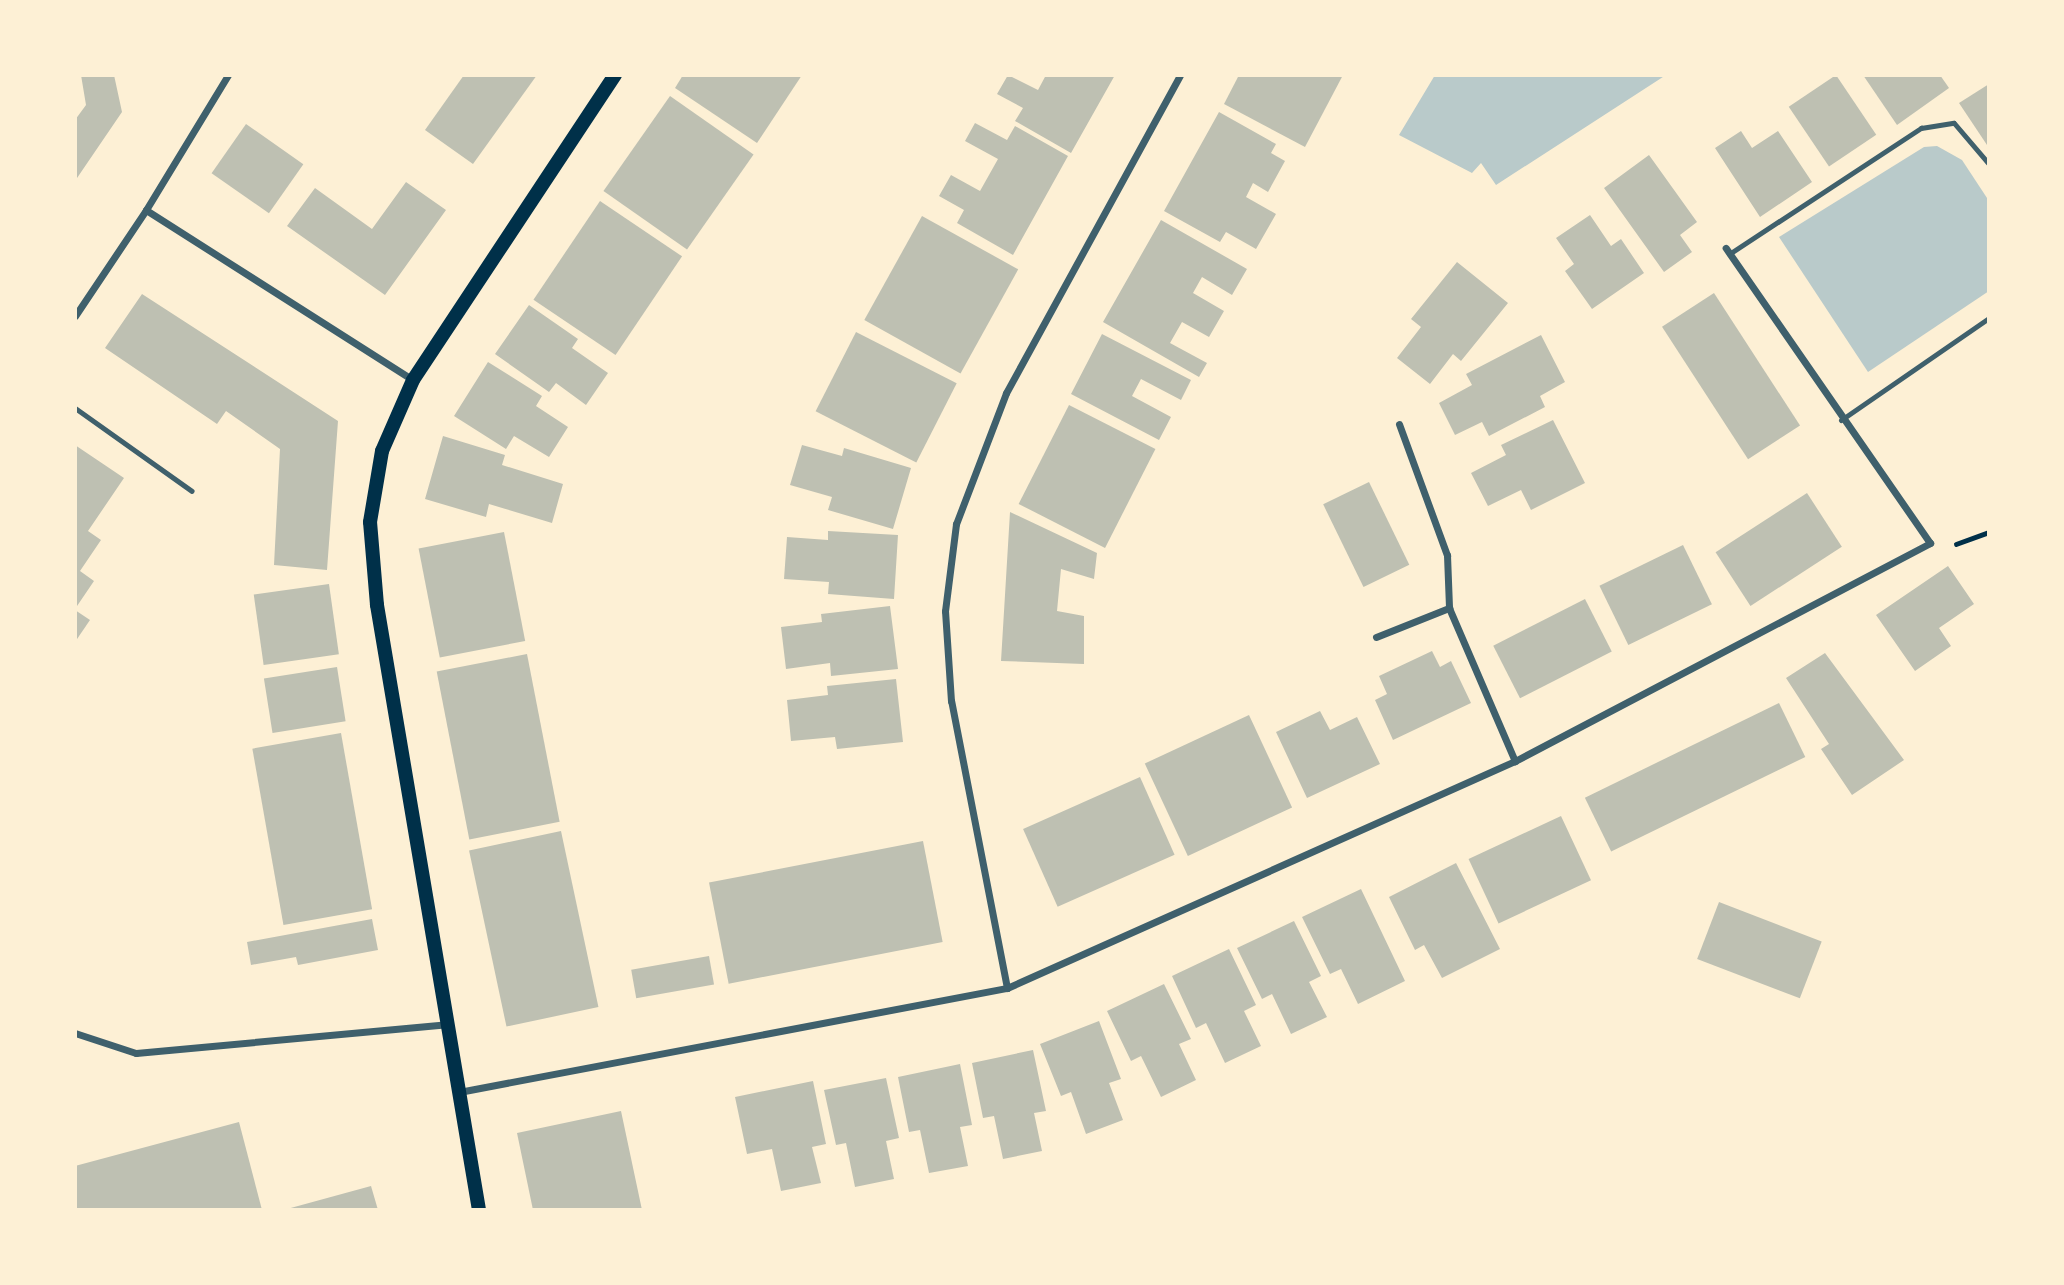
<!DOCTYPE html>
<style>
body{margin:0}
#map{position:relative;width:2064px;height:1285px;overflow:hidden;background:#fdf0d5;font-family:"Varela Round",sans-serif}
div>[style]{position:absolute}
.green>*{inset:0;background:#b9caca}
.building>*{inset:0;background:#bec0b2;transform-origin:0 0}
.path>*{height:4.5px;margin:-2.25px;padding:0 2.25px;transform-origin:2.25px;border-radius:2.25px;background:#003049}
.service>*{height:5px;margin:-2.5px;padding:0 2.5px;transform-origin:2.5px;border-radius:2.5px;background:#3f606c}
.minor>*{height:7px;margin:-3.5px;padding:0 3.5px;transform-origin:3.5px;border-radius:3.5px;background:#3f606c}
.secondary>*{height:14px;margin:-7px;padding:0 7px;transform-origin:7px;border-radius:7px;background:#003049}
span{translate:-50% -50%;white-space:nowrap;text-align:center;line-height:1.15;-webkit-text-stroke:6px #fdf0d5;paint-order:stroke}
.frame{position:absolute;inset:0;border:77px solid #fdf0d5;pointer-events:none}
</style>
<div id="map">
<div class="green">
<div style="clip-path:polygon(1435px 75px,1666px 75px,1496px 185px,1481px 163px,1472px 173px,1399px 135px)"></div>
<div style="clip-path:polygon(1937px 146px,1962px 160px,1989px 201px,1989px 291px,1868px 372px,1779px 237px,1924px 147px)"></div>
</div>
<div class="building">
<div style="clip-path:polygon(81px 75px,114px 75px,122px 112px,75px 181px,75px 120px,86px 105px)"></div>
<div style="clip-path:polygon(464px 75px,537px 75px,473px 164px,425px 130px)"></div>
<div style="clip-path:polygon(683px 75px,802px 75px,757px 143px,675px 88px)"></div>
<div style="clip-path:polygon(1008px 75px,1038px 90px,1046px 75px,1115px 75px,1071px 153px,1015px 121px,1023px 108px,997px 94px)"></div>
<div style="clip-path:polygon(1239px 75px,1343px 75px,1305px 147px,1224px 104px)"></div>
<div style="left:1836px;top:75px;width:72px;height:57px;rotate:56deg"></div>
<div style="clip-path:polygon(1863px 75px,1940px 75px,1949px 88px,1897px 125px)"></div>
<div style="clip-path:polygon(1989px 84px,1989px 148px,1959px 103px)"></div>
<div style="left:670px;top:96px;width:102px;height:116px;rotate:35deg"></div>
<div style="clip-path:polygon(1219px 112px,1276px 144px,1271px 153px,1285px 161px,1268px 192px,1253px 183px,1246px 197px,1276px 214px,1256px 249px,1226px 232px,1220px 242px,1164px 211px)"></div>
<div style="clip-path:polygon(975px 123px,1007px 140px,1015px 126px,1068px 156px,1013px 255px,957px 223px,964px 210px,939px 196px,951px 175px,980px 191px,998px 159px,965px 141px)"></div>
<div style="left:246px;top:124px;width:70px;height:60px;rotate:35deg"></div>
<div style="clip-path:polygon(1741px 131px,1752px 148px,1778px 131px,1812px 182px,1760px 217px,1715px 148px)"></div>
<div style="clip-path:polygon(1649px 155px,1697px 222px,1680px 235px,1692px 252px,1664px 272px,1604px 188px)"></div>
<div style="clip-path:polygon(406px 182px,446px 210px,385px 295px,287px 226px,315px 188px,372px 229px)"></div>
<div style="left:600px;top:201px;width:99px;height:119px;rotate:34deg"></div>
<div style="clip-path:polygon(1590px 215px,1611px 246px,1621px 239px,1644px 273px,1592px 309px,1565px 271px,1574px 264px,1556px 238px)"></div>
<div style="left:922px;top:216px;width:110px;height:119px;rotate:29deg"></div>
<div style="clip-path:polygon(1161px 220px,1247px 269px,1232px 295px,1202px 277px,1193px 293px,1224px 311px,1209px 337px,1182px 322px,1170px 343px,1207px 363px,1199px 377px,1103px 322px)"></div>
<div style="clip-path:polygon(1457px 262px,1508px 303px,1461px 361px,1453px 354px,1430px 384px,1397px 358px,1421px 327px,1411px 319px)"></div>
<div style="left:1714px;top:293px;width:158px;height:62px;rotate:57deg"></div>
<div style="clip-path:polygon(142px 294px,338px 421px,327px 570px,274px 565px,280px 449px,226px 411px,217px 424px,105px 348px)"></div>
<div style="clip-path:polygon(529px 305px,578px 339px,572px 348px,608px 373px,586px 405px,556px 383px,549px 392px,495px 354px)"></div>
<div style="left:856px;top:332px;width:113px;height:89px;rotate:27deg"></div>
<div style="clip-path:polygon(1102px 334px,1191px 380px,1181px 400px,1141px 379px,1132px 396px,1171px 417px,1159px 440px,1071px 394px)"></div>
<div style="clip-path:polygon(1541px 335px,1565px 382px,1540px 396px,1545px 407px,1489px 436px,1482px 422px,1455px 435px,1439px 403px,1472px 385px,1466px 374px)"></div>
<div style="clip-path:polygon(488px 362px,542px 396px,536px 406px,568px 427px,549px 457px,514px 436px,506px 449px,454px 416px)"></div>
<div style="left:1069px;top:405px;width:97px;height:111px;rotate:27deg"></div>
<div style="clip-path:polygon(1553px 420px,1585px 483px,1531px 510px,1521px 490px,1488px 506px,1471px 473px,1506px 455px,1501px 445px)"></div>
<div style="clip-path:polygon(443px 436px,505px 455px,502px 465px,563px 484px,552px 523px,489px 504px,486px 517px,425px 499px)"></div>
<div style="clip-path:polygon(75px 445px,124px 478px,88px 531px,101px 540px,80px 571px,94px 581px,75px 609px)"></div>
<div style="clip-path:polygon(802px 445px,842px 456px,844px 448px,911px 468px,893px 529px,828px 510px,832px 497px,790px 485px)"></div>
<div style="left:1369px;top:482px;width:92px;height:51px;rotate:64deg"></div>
<div style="left:1807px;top:493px;width:64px;height:109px;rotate:57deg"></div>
<div style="clip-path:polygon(1010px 512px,1097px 553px,1094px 579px,1061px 569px,1057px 611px,1084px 616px,1084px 664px,1001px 661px)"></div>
<div style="clip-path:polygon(828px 531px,898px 535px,894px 599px,828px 594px,829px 582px,784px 579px,787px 537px,828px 540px)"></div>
<div style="left:504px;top:532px;width:111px;height:87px;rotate:79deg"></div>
<div style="left:1683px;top:545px;width:66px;height:93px;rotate:64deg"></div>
<div style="clip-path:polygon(1948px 566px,1974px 604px,1939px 628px,1951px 646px,1915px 671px,1876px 615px)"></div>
<div style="left:329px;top:584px;width:71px;height:76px;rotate:82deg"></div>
<div style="left:1585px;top:599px;width:59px;height:103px;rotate:63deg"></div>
<div style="clip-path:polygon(890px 606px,898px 669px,831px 676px,830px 663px,786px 669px,781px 627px,822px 622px,821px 614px)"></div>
<div style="clip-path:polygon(75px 610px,90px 620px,75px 642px)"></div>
<div style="clip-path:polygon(1432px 651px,1440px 667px,1451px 661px,1471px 703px,1393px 740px,1375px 700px,1387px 694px,1379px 676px)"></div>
<div style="clip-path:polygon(1825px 653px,1904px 760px,1852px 795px,1821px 749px,1829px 744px,1786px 678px)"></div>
<div style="left:527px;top:654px;width:171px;height:92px;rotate:79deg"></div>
<div style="left:337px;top:667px;width:55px;height:74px;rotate:81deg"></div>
<div style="clip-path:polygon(896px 679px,903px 742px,837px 749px,835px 737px,791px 741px,787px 700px,828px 695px,827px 686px)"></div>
<div style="left:1779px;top:703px;width:60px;height:216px;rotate:64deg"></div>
<div style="clip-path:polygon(1320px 711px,1330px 730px,1357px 717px,1380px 764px,1307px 798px,1276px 732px)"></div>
<div style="left:1249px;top:715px;width:102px;height:115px;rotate:65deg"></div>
<div style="left:341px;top:733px;width:179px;height:90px;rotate:80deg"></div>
<div style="left:1140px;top:777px;width:85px;height:128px;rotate:66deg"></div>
<div style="left:1561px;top:816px;width:71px;height:102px;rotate:65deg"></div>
<div style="left:561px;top:831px;width:180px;height:94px;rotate:78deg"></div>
<div style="left:923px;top:841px;width:103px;height:218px;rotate:79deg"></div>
<div style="clip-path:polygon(1456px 863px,1500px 949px,1442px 978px,1424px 945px,1415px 950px,1389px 897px)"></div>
<div style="clip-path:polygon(1361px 889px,1405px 981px,1358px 1004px,1341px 969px,1330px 974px,1302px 917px)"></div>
<div style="left:1719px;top:902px;width:110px;height:61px;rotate:21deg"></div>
<div style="clip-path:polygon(372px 919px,378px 950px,298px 965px,296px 957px,251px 965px,247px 942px)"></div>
<div style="clip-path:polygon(1294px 921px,1321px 976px,1309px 982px,1327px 1017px,1291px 1034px,1272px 994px,1262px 999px,1237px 948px)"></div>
<div style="clip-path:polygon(1229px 949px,1256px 1005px,1244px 1011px,1261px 1046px,1225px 1063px,1206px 1023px,1196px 1028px,1172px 976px)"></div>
<div style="left:709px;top:956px;width:29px;height:79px;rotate:80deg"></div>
<div style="clip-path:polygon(1164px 984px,1191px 1039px,1179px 1044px,1196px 1080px,1161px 1097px,1141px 1056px,1131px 1061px,1107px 1011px)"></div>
<div style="clip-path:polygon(1099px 1021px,1121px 1079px,1109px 1083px,1123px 1120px,1086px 1134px,1071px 1092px,1061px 1096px,1040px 1044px)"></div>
<div style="clip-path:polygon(1033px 1050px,1046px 1111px,1034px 1113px,1042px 1151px,1003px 1159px,994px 1116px,983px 1118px,972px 1063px)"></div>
<div style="clip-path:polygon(960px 1064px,972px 1125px,960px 1127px,968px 1166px,929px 1173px,920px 1130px,909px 1132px,898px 1077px)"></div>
<div style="clip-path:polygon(886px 1078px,899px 1138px,886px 1141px,894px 1179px,855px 1187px,846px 1143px,836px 1145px,824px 1090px)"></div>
<div style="clip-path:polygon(813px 1081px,826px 1144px,812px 1147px,821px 1183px,781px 1191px,772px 1149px,747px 1154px,735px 1097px)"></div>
<div style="clip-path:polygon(621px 1111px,642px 1210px,533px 1210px,517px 1133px)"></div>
<div style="clip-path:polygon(239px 1122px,262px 1210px,76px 1210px,75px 1166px)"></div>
<div style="clip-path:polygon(371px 1186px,378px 1210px,287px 1210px,287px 1209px)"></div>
</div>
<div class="path">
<div style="left:1956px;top:544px;width:35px;rotate:-20deg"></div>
</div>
<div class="service">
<div style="left:1729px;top:254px;width:230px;rotate:-33.3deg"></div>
<div style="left:1921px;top:128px;width:33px;rotate:-9deg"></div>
<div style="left:1954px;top:123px;width:54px;rotate:49.5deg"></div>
<div style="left:75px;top:408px;width:143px;rotate:35.4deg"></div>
<div style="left:1841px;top:420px;width:180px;rotate:-34.6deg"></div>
</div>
<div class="minor">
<div style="left:228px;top:75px;width:158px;rotate:121.3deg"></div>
<div style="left:146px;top:210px;width:317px;rotate:32.5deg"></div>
<div style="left:75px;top:316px;width:128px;rotate:-56.2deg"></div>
<div style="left:1399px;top:424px;width:140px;rotate:69.9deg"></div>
<div style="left:1447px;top:555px;width:53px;rotate:87.8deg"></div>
<div style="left:1449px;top:608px;width:167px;rotate:66.7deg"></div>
<div style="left:1376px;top:637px;width:79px;rotate:-21.7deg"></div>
<div style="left:1007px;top:988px;width:292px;rotate:-101deg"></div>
<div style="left:951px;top:701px;width:90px;rotate:-93.8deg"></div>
<div style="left:945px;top:611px;width:88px;rotate:-82.8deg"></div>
<div style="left:956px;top:524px;width:140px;rotate:-69.1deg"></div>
<div style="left:1006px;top:393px;width:362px;rotate:-61.3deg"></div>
<div style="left:75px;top:1033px;width:64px;rotate:18.2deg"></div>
<div style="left:136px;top:1053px;width:312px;rotate:-5.3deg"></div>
<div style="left:459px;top:1092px;width:558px;rotate:-10.75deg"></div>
<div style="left:1007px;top:988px;width:556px;rotate:-24.08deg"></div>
<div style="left:1515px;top:761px;width:469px;rotate:-27.7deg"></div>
<div style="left:1930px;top:543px;width:359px;rotate:-124.7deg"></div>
</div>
<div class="secondary">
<div style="left:479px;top:1210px;width:614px;rotate:-99.57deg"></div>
<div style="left:377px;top:605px;width:83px;rotate:-94.8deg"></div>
<div style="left:370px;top:522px;width:72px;rotate:-80.4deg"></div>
<div style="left:382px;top:451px;width:77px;rotate:-66.4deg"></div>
<div style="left:413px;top:380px;width:366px;rotate:-56.5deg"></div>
</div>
<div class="frame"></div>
</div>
